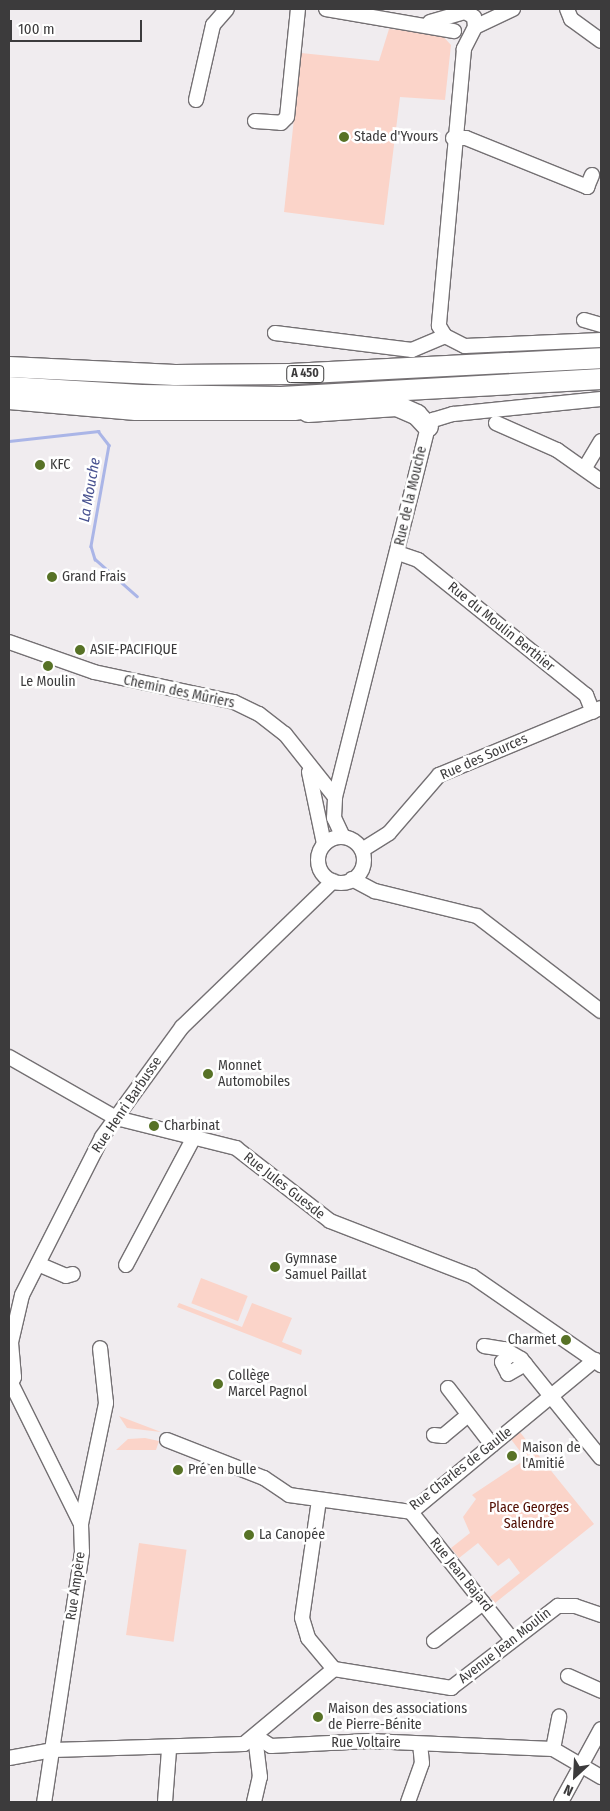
<!DOCTYPE html>
<meta charset="utf-8">
<style>
body{margin:0}
#map{position:relative;width:610px;height:1811px;overflow:hidden;background:#f0ecef;font-family:"Fira Sans Condensed",sans-serif}
div>[style]{position:absolute}
.green>*{inset:0;background:#fbd4c9;transform-origin:0 0}
.stream>*{height:2.5px;margin:-1.25px;padding:0 1.25px;transform-origin:1.25px;border-radius:1.25px;background:#aab5e7}
.roads{filter:drop-shadow(1px 0 #747073) drop-shadow(-1px 0 #747073) drop-shadow(0 1px #747073) drop-shadow(0 -1px #747073)}
.minor>*{height:14px;margin:-7px;padding:0 7px;transform-origin:7px;border-radius:7px;background:#fff}
.minor>.ring{margin:-7px;padding:0;box-sizing:content-box;background:none;border:14px solid #fff;border-radius:50%}
.highway>*{height:20px;margin:-10px;padding:0 10px;transform-origin:10px;border-radius:10px;background:#fff}
.dots>*{width:14px;height:14px;translate:-50% -50%;box-sizing:border-box;border:2px solid #fff;border-radius:50%}
span{translate:-50% -50%;white-space:nowrap;text-align:center;line-height:1.15;-webkit-text-stroke:5px #fff;paint-order:stroke}
.shield-label span{padding:1px 4px;background:#fff;border:1px solid;border-radius:4px;-webkit-text-stroke-width:0}
.shield-label{font-size:12px;color:#3c3b3c;font-weight:700}
.poi-label{font-size:14px;color:#3c3b3c}
.left{translate:0 -50%;text-align:left}
.right{translate:-100% -50%;text-align:right}
.street-label{font-size:14px;color:#3c3b3c}
.park-label{font-size:14px;color:#500c00}
.water-label{font-size:15px;color:#46508f;font-style:italic}
.frame{position:absolute;inset:0;border:10px solid #3c3b3c;pointer-events:none}
.north{position:absolute;left:550px;top:1751px;width:50px;height:50px;-webkit-text-stroke:4px #fff;paint-order:stroke;rotate:205deg;font-size:14px;font-weight:700;line-height:20px;text-align:center;color:#3c3b3c}
.north::after{content:'';display:block;margin:auto;width:18px;height:22px;background:#3c3b3c;clip-path:polygon(50% 0,100% 100%,50% 72%,0 100%)}
.scale{position:absolute;left:10px;top:20px;width:132px;height:22px;box-sizing:border-box;border:2px solid #3c3b3c;border-top:0;padding-left:6px;font-size:15px;line-height:18px;white-space:nowrap;color:#3c3b3c;-webkit-text-stroke:4px #fff;paint-order:stroke}
</style>
<div id="map">
<div class="green">
<div style="clip-path:polygon(389px 29px,441px 34px,451px 45px,445px 100px,400px 97px,384px 225px,284px 212px,301px 53px,379px 61px)"></div>
<div style="left:201px;top:1278px;width:50px;height:27px;rotate:21deg"></div>
<div style="clip-path:polygon(179px 1303px,242px 1327px,252px 1303px,292px 1318px,282px 1342px,302px 1350px,301px 1355px,177px 1307px)"></div>
<div style="clip-path:polygon(119px 1416px,161px 1432px,127px 1428px)"></div>
<div style="clip-path:polygon(519px 1431px,594px 1524px,495px 1603px,490px 1597px,520px 1573px,509px 1558px,498px 1566px,478px 1543px,459px 1558px,451px 1548px,470px 1533px,463px 1517px,476px 1499px,472px 1495px,526px 1459px,510px 1438px)"></div>
<div style="clip-path:polygon(145px 1438px,159px 1441px,156px 1450px,116px 1450px,128px 1439px)"></div>
<div style="left:139px;top:1543px;width:48px;height:93px;rotate:8deg"></div>
</div>
<div class="stream">
<div style="left:9px;top:441px;width:90px;rotate:-6.4deg"></div>
<div style="left:98px;top:431px;width:18px;rotate:52deg"></div>
<div style="left:109px;top:445px;width:103px;rotate:100.1deg"></div>
<div style="left:91px;top:546px;width:14px;rotate:73deg"></div>
<div style="left:95px;top:559px;width:56px;rotate:41.4deg"></div>
</div>
<div class="roads">
<div class="minor">
<div style="left:326px;top:9px;width:130px;rotate:9.8deg"></div>
<div style="left:513px;top:9px;width:42px;rotate:154.7deg"></div>
<div style="left:475px;top:27px;width:25px;rotate:117deg"></div>
<div style="left:464px;top:49px;width:278px;rotate:95.2deg"></div>
<div style="left:439px;top:326px;width:12px;rotate:59deg"></div>
<div style="left:445px;top:336px;width:22px;rotate:27deg"></div>
<div style="left:465px;top:346px;width:136px;rotate:-2.5deg"></div>
<div style="left:567px;top:9px;width:11px;rotate:68deg"></div>
<div style="left:571px;top:19px;width:37px;rotate:36deg"></div>
<div style="left:430px;top:22px;width:36px;rotate:-16deg"></div>
<div style="left:465px;top:12px;width:10px;rotate:29deg"></div>
<div style="left:474px;top:17px;width:10px;rotate:84deg"></div>
<div style="left:196px;top:100px;width:77px;rotate:-77.2deg"></div>
<div style="left:213px;top:25px;width:21px;rotate:-49deg"></div>
<div style="left:255px;top:121px;width:26px;rotate:4deg"></div>
<div style="left:281px;top:123px;width:8px;rotate:-45deg"></div>
<div style="left:287px;top:117px;width:109px;rotate:-84.2deg"></div>
<div style="left:453px;top:138px;width:13px"></div>
<div style="left:466px;top:138px;width:131px;rotate:22deg"></div>
<div style="left:587px;top:187px;width:13px;rotate:-67deg"></div>
<div style="left:584px;top:320px;width:18px;rotate:16deg"></div>
<div style="left:275px;top:333px;width:138px;rotate:7.1deg"></div>
<div style="left:412px;top:350px;width:36px;rotate:-23deg"></div>
<div style="left:496px;top:423px;width:67px;rotate:23.9deg"></div>
<div style="left:557px;top:450px;width:54px;rotate:35.2deg"></div>
<div style="left:586px;top:466px;width:29px;rotate:-59deg"></div>
<div style="left:398px;top:553px;width:21px;rotate:19deg"></div>
<div style="left:418px;top:560px;width:216px;rotate:38.8deg"></div>
<div style="left:586px;top:695px;width:18px;rotate:68deg"></div>
<div style="left:9px;top:642px;width:90px;rotate:19.4deg"></div>
<div style="left:94px;top:672px;width:143px;rotate:12.1deg"></div>
<div style="left:234px;top:702px;width:28px;rotate:26deg"></div>
<div style="left:259px;top:714px;width:33px;rotate:38deg"></div>
<div style="left:285px;top:734px;width:80px;rotate:51.6deg"></div>
<div style="left:309px;top:772px;width:74px;rotate:78.2deg"></div>
<div style="left:343px;top:837px;width:21px;rotate:-115deg"></div>
<div style="left:334px;top:818px;width:21px;rotate:-87deg"></div>
<div style="left:335px;top:797px;width:382px;rotate:-75.9deg"></div>
<div style="left:428px;top:427px;width:9px;rotate:-54deg"></div>
<div style="left:433px;top:420px;width:21px;rotate:-17deg"></div>
<div style="left:453px;top:414px;width:149px;rotate:-5.8deg"></div>
<div class="ring" style="left:318px;top:837px;width:32px;height:32px"></div>
<div style="left:362px;top:850px;width:32px;rotate:-32deg"></div>
<div style="left:389px;top:833px;width:77px;rotate:-49.2deg"></div>
<div style="left:439px;top:775px;width:175px;rotate:-22.5deg"></div>
<div style="left:352px;top:879px;width:26px;rotate:28deg"></div>
<div style="left:375px;top:891px;width:105px;rotate:13.8deg"></div>
<div style="left:477px;top:916px;width:156px;rotate:37.5deg"></div>
<div style="left:9px;top:1057px;width:123px;rotate:29.7deg"></div>
<div style="left:116px;top:1118px;width:124px;rotate:14deg"></div>
<div style="left:236px;top:1148px;width:119px;rotate:37.8deg"></div>
<div style="left:330px;top:1221px;width:152px;rotate:21.2deg"></div>
<div style="left:472px;top:1276px;width:157px;rotate:34.6deg"></div>
<div style="left:38px;top:1264px;width:30px;rotate:23deg"></div>
<div style="left:66px;top:1276px;width:7px;rotate:-16deg"></div>
<div style="left:126px;top:1265px;width:147px;rotate:-62deg"></div>
<div style="left:484px;top:1346px;width:20px;rotate:9deg"></div>
<div style="left:504px;top:1349px;width:20px;rotate:30deg"></div>
<div style="left:521px;top:1359px;width:127px;rotate:51.1deg"></div>
<div style="left:9px;top:1351px;width:57px;rotate:-76.9deg"></div>
<div style="left:22px;top:1295px;width:177px;rotate:-63.1deg"></div>
<div style="left:102px;top:1137px;width:136px;rotate:-54deg"></div>
<div style="left:182px;top:1027px;width:210px;rotate:-44deg"></div>
<div style="left:511px;top:1354px;width:12px;rotate:138deg"></div>
<div style="left:502px;top:1362px;width:13px;rotate:63deg"></div>
<div style="left:508px;top:1374px;width:20px;rotate:-30deg"></div>
<div style="left:9px;top:1379px;width:162px;rotate:63.6deg"></div>
<div style="left:81px;top:1524px;width:28px;rotate:88deg"></div>
<div style="left:82px;top:1552px;width:253px;rotate:98.6deg"></div>
<div style="left:9px;top:1387px;width:11px;rotate:-63deg"></div>
<div style="left:14px;top:1377px;width:36px;rotate:-95deg"></div>
<div style="left:448px;top:1388px;width:72px;rotate:52.3deg"></div>
<div style="left:434px;top:1435px;width:9px;rotate:6deg"></div>
<div style="left:443px;top:1436px;width:33px;rotate:-40deg"></div>
<div style="left:167px;top:1440px;width:104px;rotate:21.4deg"></div>
<div style="left:264px;top:1478px;width:30px;rotate:34deg"></div>
<div style="left:289px;top:1495px;width:123px;rotate:7.9deg"></div>
<div style="left:411px;top:1512px;width:239px;rotate:-39.6deg"></div>
<div style="left:319px;top:1500px;width:119px;rotate:98.2deg"></div>
<div style="left:302px;top:1618px;width:21px;rotate:73deg"></div>
<div style="left:308px;top:1638px;width:40px;rotate:50deg"></div>
<div style="left:411px;top:1512px;width:161px;rotate:51.6deg"></div>
<div style="left:81px;top:1524px;width:124px;rotate:-78.3deg"></div>
<div style="left:106px;top:1403px;width:55px;rotate:-96.2deg"></div>
<div style="left:434px;top:1641px;width:62px;rotate:-37.8deg"></div>
<div style="left:334px;top:1669px;width:119px;rotate:9.2deg"></div>
<div style="left:451px;top:1688px;width:135px;rotate:-37.5deg"></div>
<div style="left:558px;top:1606px;width:17px"></div>
<div style="left:575px;top:1606px;width:28px;rotate:19deg"></div>
<div style="left:568px;top:1676px;width:36px;rotate:24deg"></div>
<div style="left:255px;top:1736px;width:19px;rotate:32deg"></div>
<div style="left:271px;top:1746px;width:98px;rotate:-2.9deg"></div>
<div style="left:369px;top:1741px;width:184px;rotate:2.5deg"></div>
<div style="left:553px;top:1749px;width:56px;rotate:30.3deg"></div>
<div style="left:553px;top:1749px;width:33px;rotate:-79deg"></div>
<div style="left:9px;top:1758px;width:45px;rotate:-10.3deg"></div>
<div style="left:53px;top:1750px;width:191px;rotate:-1.8deg"></div>
<div style="left:244px;top:1744px;width:117px;rotate:-39.8deg"></div>
<div style="left:165px;top:1802px;width:52px;rotate:-85.6deg"></div>
<div style="left:254px;top:1802px;width:26px;rotate:-77deg"></div>
<div style="left:260px;top:1777px;width:41px;rotate:-97deg"></div>
<div style="left:408px;top:1802px;width:41px;rotate:-70.3deg"></div>
<div style="left:422px;top:1763px;width:19px;rotate:-96deg"></div>
<div style="left:561px;top:1802px;width:83px;rotate:-61.3deg"></div>
</div>
<div class="highway">
<div style="left:9px;top:367px;width:166px;rotate:2.8deg"></div>
<div style="left:175px;top:375px;width:115px;rotate:-0.5deg"></div>
<div style="left:290px;top:374px;width:311px;rotate:-2.9deg"></div>
<div style="left:9px;top:387px;width:133px;rotate:3.4deg"></div>
<div style="left:142px;top:395px;width:139px;rotate:0.8deg"></div>
<div style="left:281px;top:397px;width:321px;rotate:-3.2deg"></div>
<div style="left:9px;top:399px;width:127px;rotate:5deg"></div>
<div style="left:136px;top:410px;width:158px"></div>
<div style="left:294px;top:410px;width:29px;rotate:-8deg"></div>
<div style="left:308px;top:412px;width:89px;rotate:-3.9deg"></div>
<div style="left:397px;top:406px;width:22px;rotate:24deg"></div>
<div style="left:417px;top:415px;width:16px;rotate:47deg"></div>
</div>
</div>
<div class="dots">
<div style="left:344px;top:137px;background:#577226"></div>
<div style="left:40px;top:465px;background:#577226"></div>
<div style="left:52px;top:577px;background:#577226"></div>
<div style="left:80px;top:650px;background:#577226"></div>
<div style="left:48px;top:666px;background:#577226"></div>
<div style="left:208px;top:1074px;background:#577226"></div>
<div style="left:154px;top:1126px;background:#577226"></div>
<div style="left:275px;top:1267px;background:#577226"></div>
<div style="left:566px;top:1340px;background:#577226"></div>
<div style="left:218px;top:1384px;background:#577226"></div>
<div style="left:512px;top:1456px;background:#577226"></div>
<div style="left:178px;top:1470px;background:#577226"></div>
<div style="left:249px;top:1535px;background:#577226"></div>
<div style="left:318px;top:1717px;background:#577226"></div>
</div>
<div class="shield-label">
<span style="left:305px;top:374px">A 450</span>
</div>
<div class="poi-label">
<span class="left" style="left:354px;top:137px">Stade d'Yvours</span>
<span class="left" style="left:50px;top:465px">KFC</span>
<span class="left" style="left:62px;top:577px">Grand Frais</span>
<span class="left" style="left:90px;top:650px">ASIE-PACIFIQUE</span>
<span style="left:48px;top:682px">Le Moulin</span>
<span class="left" style="left:218px;top:1074px">Monnet<br>Automobiles</span>
<span class="left" style="left:164px;top:1126px">Charbinat</span>
<span class="left" style="left:285px;top:1267px">Gymnase<br>Samuel Paillat</span>
<span class="right" style="left:556px;top:1340px">Charmet</span>
<span class="left" style="left:228px;top:1384px">Collège<br>Marcel Pagnol</span>
<span class="left" style="left:522px;top:1456px">Maison de<br>l'Amitié</span>
<span class="left" style="left:188px;top:1470px">Pré en bulle</span>
<span class="left" style="left:259px;top:1535px">La Canopée</span>
<span class="left" style="left:328px;top:1717px">Maison des associations<br>de Pierre-Bénite</span>
</div>
<div class="street-label">
<span style="left:411px;top:496px;rotate:-77deg">Rue de la Mouche</span>
<span style="left:501px;top:627px;rotate:39deg">Rue du Moulin Berthier</span>
<span style="left:179px;top:692px;rotate:12deg">Chemin des Mûriers</span>
<span style="left:484px;top:757px;rotate:-24deg">Rue des Sources</span>
<span style="left:127px;top:1105px;rotate:-56deg">Rue Henri Barbusse</span>
<span style="left:284px;top:1186px;rotate:38deg">Rue Jules Guesde</span>
<span style="left:461px;top:1469px;rotate:-38deg">Rue Charles de Gaulle</span>
<span style="left:461px;top:1575px;rotate:51deg">Rue Jean Bajard</span>
<span style="left:76px;top:1586px;rotate:-82deg">Rue Ampère</span>
<span style="left:505px;top:1646px;rotate:-38deg">Avenue Jean Moulin</span>
<span style="left:366px;top:1743px">Rue Voltaire</span>
</div>
<div class="park-label">
<span style="left:529px;top:1516px">Place Georges<br>Salendre</span>
</div>
<div class="water-label">
<span style="left:90px;top:490px;rotate:-80deg">La Mouche</span>
</div>
<div class="frame"></div>
<div class="north">N</div>
<div class="scale">100 m</div>
</div>
